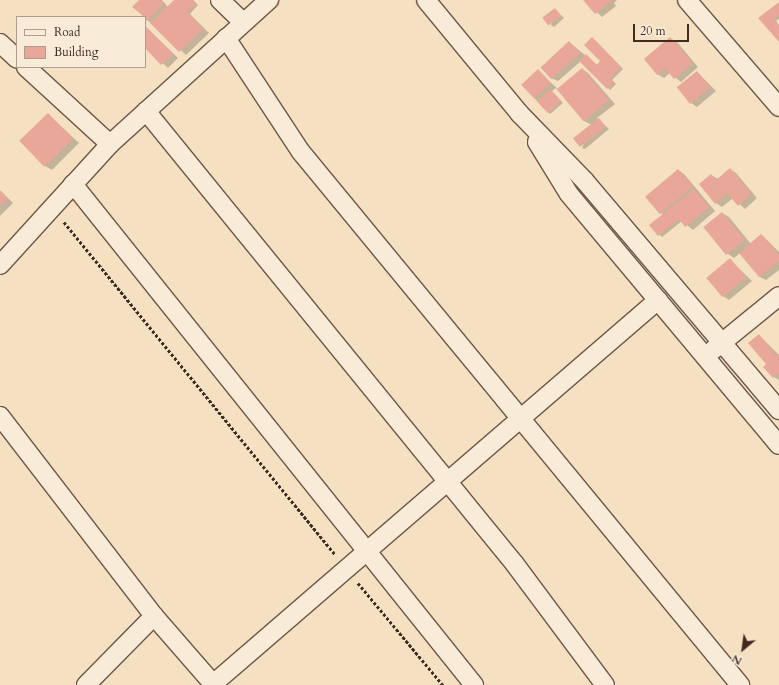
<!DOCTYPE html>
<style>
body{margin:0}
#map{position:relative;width:779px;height:685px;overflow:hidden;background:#f5e0c2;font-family:Cardo,serif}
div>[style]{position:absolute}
.shadow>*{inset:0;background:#0003}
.building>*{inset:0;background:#e9a799;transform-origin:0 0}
.path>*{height:2.5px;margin-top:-1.25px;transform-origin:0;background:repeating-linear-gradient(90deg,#412a21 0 3px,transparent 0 5px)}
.roads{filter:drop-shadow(1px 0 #6e5849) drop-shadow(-1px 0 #6e5849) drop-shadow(0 1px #6e5849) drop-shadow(0 -1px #6e5849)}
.minor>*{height:18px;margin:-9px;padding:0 9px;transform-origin:9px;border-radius:9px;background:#f8ebd7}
span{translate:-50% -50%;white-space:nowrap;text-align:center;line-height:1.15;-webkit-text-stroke:4px #f8ebd7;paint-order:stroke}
.legend{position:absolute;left:16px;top:16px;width:130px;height:52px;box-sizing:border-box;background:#f8ebd7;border:1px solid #af9e8e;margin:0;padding:5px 7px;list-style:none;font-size:12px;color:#412a21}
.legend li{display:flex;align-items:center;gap:8px;height:20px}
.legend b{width:20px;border:1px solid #af9e8e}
.north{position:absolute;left:723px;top:629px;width:40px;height:40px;-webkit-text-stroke:3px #f8ebd7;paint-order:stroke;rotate:209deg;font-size:11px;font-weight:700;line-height:16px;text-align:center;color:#412a21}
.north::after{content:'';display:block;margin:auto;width:14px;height:18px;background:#412a21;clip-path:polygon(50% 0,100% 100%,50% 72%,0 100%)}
.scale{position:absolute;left:633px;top:24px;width:56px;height:18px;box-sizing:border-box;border:2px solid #412a21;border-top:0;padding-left:5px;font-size:12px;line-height:14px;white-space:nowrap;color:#412a21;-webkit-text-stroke:3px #f8ebd7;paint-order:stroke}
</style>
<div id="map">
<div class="shadow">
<div style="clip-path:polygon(140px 0,162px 0,168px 7px,175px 0,193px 0,198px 5px,190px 14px,209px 33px,186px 55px,133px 7px)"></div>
<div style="clip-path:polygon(584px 0,617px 0,614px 3px,616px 6px,602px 17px)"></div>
<div style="clip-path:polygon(779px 3px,779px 19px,776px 21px,779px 25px,779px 41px,760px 18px)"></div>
<div style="clip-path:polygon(555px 9px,564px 18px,554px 27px,551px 25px)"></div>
<div style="clip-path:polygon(145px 26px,178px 58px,168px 68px,145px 47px)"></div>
<div style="clip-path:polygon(670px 38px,677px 42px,698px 67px,681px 82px,670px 73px,664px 78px,657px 74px)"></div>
<div style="clip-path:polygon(595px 40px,623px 69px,612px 80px,616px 84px,610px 90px,581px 61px,558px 81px,551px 78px,569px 42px,597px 65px,601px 61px)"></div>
<div style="clip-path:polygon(582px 69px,588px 73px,615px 104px,597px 118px,609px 129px,585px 149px,582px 148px,592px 125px,584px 121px,556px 88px,552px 91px,563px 103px,550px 114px,534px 98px,538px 71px,558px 89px)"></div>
<div style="clip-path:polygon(697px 72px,716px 91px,697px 107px,691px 103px)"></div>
<div style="clip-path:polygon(48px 114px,79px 143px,52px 170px,45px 166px)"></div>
<div style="clip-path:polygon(730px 169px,736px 173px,757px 198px,745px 209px,733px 198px,722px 207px,716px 203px,711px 175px,718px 179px)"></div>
<div style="clip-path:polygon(678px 170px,684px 174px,715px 211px,693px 230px,682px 221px,662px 237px,651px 226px,663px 215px,647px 197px)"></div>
<div style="clip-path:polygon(0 190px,13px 203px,0 216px)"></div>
<div style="clip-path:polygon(722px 213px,729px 217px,751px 244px,762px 235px,779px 252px,779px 270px,766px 280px,760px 277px,740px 253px,734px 258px,728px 254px)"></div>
<div style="clip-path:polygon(730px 260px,752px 281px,729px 300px,723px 296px)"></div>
<div style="clip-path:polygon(759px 335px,779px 355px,779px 380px,774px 377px,768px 364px)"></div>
</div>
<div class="building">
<div style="clip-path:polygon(139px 0,160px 0,164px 4px,146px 21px,145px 17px,132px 7px)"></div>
<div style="clip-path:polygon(174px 0,193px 0,196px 3px,187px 12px,203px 29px,179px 52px,150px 23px)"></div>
<div style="clip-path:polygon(583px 0,613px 0,595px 14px)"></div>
<div style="clip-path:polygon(779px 2px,779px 15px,774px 19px,779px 25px,779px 42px,758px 18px)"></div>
<div style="left:555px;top:8px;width:10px;height:16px;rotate:53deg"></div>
<div style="clip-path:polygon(145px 26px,173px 54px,161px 65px,145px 48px)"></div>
<div style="clip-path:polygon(592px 37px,621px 67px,610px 78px,614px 82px,607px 89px,579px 61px,586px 54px,597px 65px,600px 61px,584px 45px)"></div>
<div style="clip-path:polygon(670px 37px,692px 63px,674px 79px,665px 68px,657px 75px,644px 59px)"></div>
<div style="left:569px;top:41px;width:16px;height:39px;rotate:47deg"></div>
<div style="left:582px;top:68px;width:42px;height:33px;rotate:50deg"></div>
<div style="left:538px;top:69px;width:19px;height:23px;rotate:47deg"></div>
<div style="left:697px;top:71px;width:21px;height:26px;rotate:51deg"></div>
<div style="left:550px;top:89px;width:16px;height:18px;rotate:47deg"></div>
<div style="left:48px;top:113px;width:36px;height:40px;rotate:46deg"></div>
<div style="left:599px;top:118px;width:11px;height:33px;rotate:52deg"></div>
<div style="clip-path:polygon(730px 168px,751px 194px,738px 206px,727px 193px,715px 204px,699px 184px,711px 174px,716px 180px)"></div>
<div style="left:678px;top:169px;width:23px;height:43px;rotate:50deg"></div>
<div style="clip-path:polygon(694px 189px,709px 207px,685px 227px,679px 219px,658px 236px,649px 225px)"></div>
<div style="clip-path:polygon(0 191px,8px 199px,0 206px)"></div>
<div style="left:722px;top:212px;width:36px;height:24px;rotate:51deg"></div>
<div style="clip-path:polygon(761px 234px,779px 255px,779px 261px,759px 277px,739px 253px)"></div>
<div style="left:730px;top:258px;width:25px;height:31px;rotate:50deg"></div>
<div style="clip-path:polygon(759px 334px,776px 356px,779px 354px,779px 373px,773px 378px,763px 367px,766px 364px,748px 343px)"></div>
</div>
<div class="path">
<div style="left:64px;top:222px;width:429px;rotate:50.8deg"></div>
<div style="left:358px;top:583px;width:133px;rotate:50.2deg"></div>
</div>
<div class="roads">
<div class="minor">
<div style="left:220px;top:0;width:32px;rotate:44deg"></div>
<div style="left:426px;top:0;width:148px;rotate:50.5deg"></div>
<div style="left:520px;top:114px;width:92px;rotate:45.9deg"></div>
<div style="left:584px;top:180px;width:302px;rotate:49.7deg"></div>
<div style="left:687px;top:0;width:141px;rotate:49.3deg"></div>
<div style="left:226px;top:38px;width:136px;rotate:56.7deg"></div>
<div style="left:301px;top:152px;width:691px;rotate:50.52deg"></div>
<div style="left:0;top:43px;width:23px;rotate:43deg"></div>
<div style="left:26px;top:67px;width:114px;rotate:42.5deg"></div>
<div style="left:146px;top:111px;width:583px;rotate:50.85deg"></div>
<div style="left:514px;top:563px;width:152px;rotate:53.3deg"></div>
<div style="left:537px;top:142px;width:61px;rotate:58.4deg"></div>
<div style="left:569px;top:194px;width:327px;rotate:50.1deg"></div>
<div style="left:73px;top:184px;width:642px;rotate:51.33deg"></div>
<div style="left:0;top:265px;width:164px;rotate:-47.7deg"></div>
<div style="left:110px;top:144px;width:215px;rotate:-42.2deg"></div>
<div style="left:713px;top:350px;width:85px;rotate:-39.3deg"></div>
<div style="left:0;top:416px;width:252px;rotate:52.4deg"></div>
<div style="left:154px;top:616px;width:91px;rotate:49deg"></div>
<div style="left:213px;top:684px;width:588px;rotate:-40.79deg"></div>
<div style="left:86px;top:685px;width:97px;rotate:-45.4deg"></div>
</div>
</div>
<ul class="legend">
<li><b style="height:5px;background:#f8ebd7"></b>Road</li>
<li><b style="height:11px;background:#e9a799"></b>Building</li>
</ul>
<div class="north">N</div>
<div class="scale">20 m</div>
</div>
